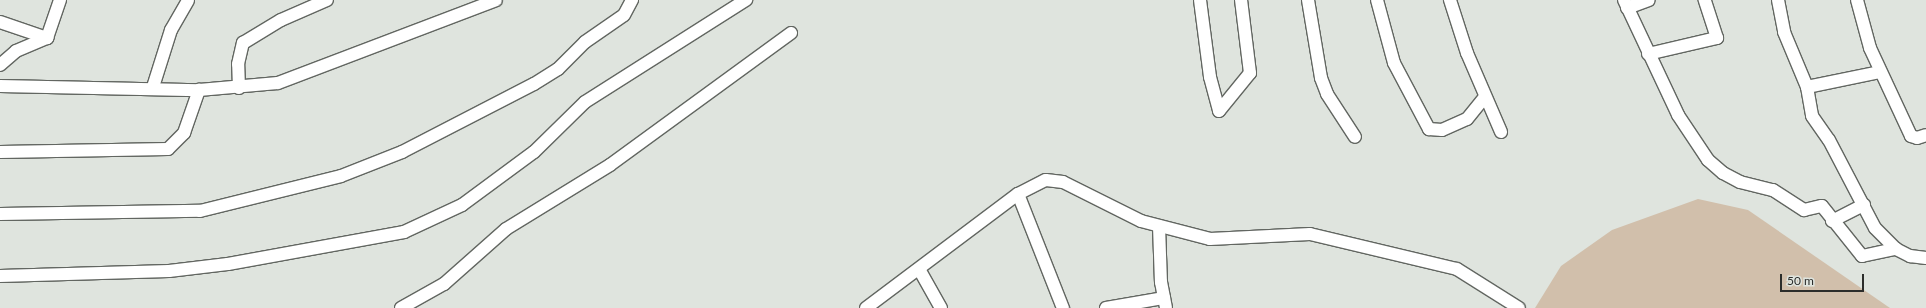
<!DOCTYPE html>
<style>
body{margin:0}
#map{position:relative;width:1926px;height:308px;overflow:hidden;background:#dfe4de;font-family:Lato,sans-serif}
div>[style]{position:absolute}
.green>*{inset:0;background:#d1bfab}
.roads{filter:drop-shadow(1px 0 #626661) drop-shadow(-1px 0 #626661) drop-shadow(0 1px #626661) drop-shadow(0 -1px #626661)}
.street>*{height:12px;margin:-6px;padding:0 6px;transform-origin:6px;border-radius:6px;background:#fff}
span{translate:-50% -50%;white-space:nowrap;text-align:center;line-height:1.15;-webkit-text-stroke:3.5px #dfe4de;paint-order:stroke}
.scale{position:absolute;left:1780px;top:274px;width:84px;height:18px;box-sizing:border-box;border:2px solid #2c2d2b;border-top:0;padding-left:5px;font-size:12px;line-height:14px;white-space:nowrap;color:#2c2d2b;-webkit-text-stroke:3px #dfe4de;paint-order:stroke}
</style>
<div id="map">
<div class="green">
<div style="clip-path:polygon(1698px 199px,1748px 210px,1890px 308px,1535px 308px,1561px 266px,1612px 230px)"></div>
</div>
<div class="roads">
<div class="street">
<div style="left:1200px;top:0;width:78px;rotate:82.6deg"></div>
<div style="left:1210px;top:77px;width:35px;rotate:75deg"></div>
<div style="left:1308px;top:0;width:79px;rotate:80.5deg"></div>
<div style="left:1321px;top:78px;width:17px;rotate:69deg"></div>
<div style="left:1327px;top:94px;width:51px;rotate:56.9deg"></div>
<div style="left:1377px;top:0;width:65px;rotate:74.9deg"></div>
<div style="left:1394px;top:63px;width:75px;rotate:62.1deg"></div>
<div style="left:1429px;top:129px;width:13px;rotate:4deg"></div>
<div style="left:1442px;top:130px;width:27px;rotate:-24deg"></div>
<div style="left:1467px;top:119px;width:28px;rotate:-51deg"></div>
<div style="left:1450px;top:0;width:56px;rotate:72.2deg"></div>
<div style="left:1467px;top:53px;width:86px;rotate:66.7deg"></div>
<div style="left:1624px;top:0;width:127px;rotate:64.8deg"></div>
<div style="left:1678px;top:115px;width:54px;rotate:56.3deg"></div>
<div style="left:1708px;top:160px;width:20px;rotate:41deg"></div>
<div style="left:1723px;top:173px;width:19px;rotate:28deg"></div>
<div style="left:1740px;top:182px;width:34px;rotate:14deg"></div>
<div style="left:1773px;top:190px;width:37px;rotate:33deg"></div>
<div style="left:1804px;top:210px;width:18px;rotate:-13deg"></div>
<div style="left:1822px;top:206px;width:64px;rotate:51.3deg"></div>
<div style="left:1862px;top:256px;width:35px;rotate:-12deg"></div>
<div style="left:1896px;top:249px;width:16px;rotate:27deg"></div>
<div style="left:1910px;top:256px;width:16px;rotate:7deg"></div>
<div style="left:1778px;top:0;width:33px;rotate:79deg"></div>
<div style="left:1784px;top:32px;width:60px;rotate:67.3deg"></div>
<div style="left:1807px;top:87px;width:29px;rotate:80deg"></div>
<div style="left:1812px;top:116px;width:29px;rotate:55deg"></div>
<div style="left:1829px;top:140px;width:99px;rotate:62.4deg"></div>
<div style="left:1875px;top:228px;width:30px;rotate:45deg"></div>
<div style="left:1857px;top:0;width:50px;rotate:74.8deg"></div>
<div style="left:1870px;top:48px;width:97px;rotate:65deg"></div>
<div style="left:1911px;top:136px;width:6px;rotate:18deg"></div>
<div style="left:1917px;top:138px;width:9px;rotate:-18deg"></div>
<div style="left:1627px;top:8px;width:23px;rotate:-20deg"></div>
<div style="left:0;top:22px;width:50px;rotate:18.8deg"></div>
<div style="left:1648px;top:54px;width:71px;rotate:-13.1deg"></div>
<div style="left:1717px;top:38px;width:40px;rotate:-108deg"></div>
<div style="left:0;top:65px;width:21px;rotate:-41deg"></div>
<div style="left:16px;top:51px;width:34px;rotate:-23deg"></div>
<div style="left:47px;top:38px;width:40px;rotate:-71.1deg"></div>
<div style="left:0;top:86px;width:199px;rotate:1.2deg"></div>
<div style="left:199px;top:90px;width:79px;rotate:-5.1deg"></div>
<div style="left:278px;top:83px;width:233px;rotate:-20.8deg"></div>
<div style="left:153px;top:87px;width:60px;rotate:-72.5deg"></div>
<div style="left:171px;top:30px;width:34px;rotate:-60deg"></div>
<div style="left:1807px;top:87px;width:75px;rotate:-11.6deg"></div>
<div style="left:239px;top:88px;width:24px;rotate:-92deg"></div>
<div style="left:238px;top:64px;width:22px;rotate:-77deg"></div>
<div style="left:243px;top:43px;width:44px;rotate:-31.2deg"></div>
<div style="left:281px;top:20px;width:50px;rotate:-23.5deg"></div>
<div style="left:1219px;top:111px;width:49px;rotate:-50.8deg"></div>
<div style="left:1250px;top:73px;width:74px;rotate:-97deg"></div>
<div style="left:0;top:152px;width:168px;rotate:-1deg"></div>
<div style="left:168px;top:149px;width:23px;rotate:-45deg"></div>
<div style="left:184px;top:133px;width:46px;rotate:-70.8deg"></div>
<div style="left:1018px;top:194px;width:123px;rotate:68.5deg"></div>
<div style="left:0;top:214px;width:200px;rotate:-0.9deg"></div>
<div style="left:200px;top:211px;width:145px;rotate:-13.9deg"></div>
<div style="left:341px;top:176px;width:66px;rotate:-21.5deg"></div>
<div style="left:402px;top:152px;width:148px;rotate:-27.3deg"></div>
<div style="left:534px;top:84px;width:28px;rotate:-32deg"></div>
<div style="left:558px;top:69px;width:38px;rotate:-45deg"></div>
<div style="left:585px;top:42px;width:47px;rotate:-34.7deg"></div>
<div style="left:624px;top:15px;width:17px;rotate:-62deg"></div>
<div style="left:1832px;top:221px;width:36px;rotate:-27deg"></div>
<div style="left:1159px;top:226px;width:56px;rotate:88deg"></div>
<div style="left:1161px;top:282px;width:26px;rotate:79deg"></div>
<div style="left:919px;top:269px;width:45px;rotate:60.6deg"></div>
<div style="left:0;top:276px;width:169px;rotate:-1.7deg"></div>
<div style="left:169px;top:271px;width:59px;rotate:-6.8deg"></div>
<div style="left:228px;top:264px;width:179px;rotate:-10.3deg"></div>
<div style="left:404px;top:232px;width:64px;rotate:-25deg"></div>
<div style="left:462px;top:205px;width:89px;rotate:-36.4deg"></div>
<div style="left:534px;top:152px;width:71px;rotate:-44.4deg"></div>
<div style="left:585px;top:102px;width:191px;rotate:-32.4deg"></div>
<div style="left:401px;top:308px;width:49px;rotate:-29.2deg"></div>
<div style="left:444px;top:284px;width:83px;rotate:-41.6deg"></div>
<div style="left:506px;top:229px;width:122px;rotate:-31.6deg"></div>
<div style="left:610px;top:165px;width:224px;rotate:-36.1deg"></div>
<div style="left:866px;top:308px;width:190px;rotate:-36.9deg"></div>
<div style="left:1018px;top:194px;width:31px;rotate:-27deg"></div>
<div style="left:1046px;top:180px;width:17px;rotate:7deg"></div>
<div style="left:1063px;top:182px;width:87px;rotate:26.6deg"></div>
<div style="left:1141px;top:221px;width:71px;rotate:14.6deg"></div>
<div style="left:1210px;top:239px;width:100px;rotate:-2.9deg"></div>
<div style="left:1310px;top:234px;width:151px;rotate:13.4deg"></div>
<div style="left:1457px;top:269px;width:73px;rotate:32.2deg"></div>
<div style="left:1106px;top:308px;width:59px;rotate:-9.8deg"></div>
</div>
</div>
<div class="scale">50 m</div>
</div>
